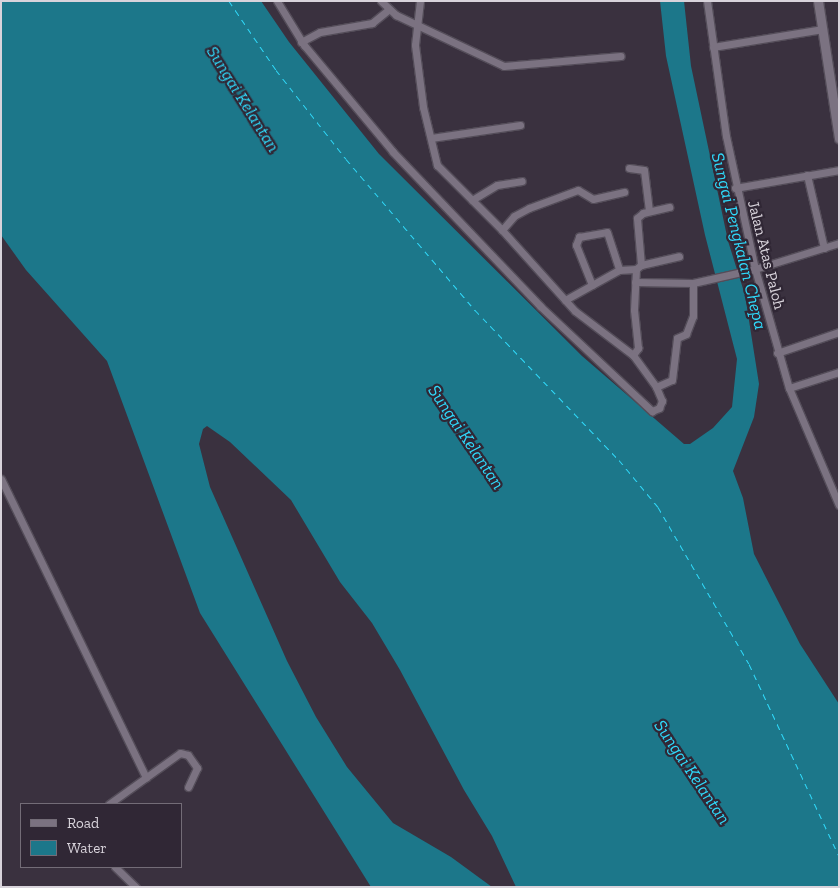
<!DOCTYPE html>
<style>
body{margin:0}
#map{position:relative;width:840px;height:888px;overflow:hidden;background:#3a313f;font-family:"Zilla Slab",serif}
div>[style]{position:absolute}
.water>*{inset:0;background:#1c778a}
.ferry>*{height:1px;margin-top:-0.5px;transform-origin:0;background:repeating-linear-gradient(90deg,#2fdafb 0 6px,transparent 0 11px)}
.roads{filter:drop-shadow(1px 0 #544d59) drop-shadow(-1px 0 #544d59) drop-shadow(0 1px #544d59) drop-shadow(0 -1px #544d59)}
.street>*{height:7px;margin:-3.5px;padding:0 3.5px;transform-origin:3.5px;border-radius:3.5px;background:#7b7281}
.secondary>*{height:9px;margin:-4.5px;padding:0 4.5px;transform-origin:4.5px;border-radius:4.5px;background:#7b7281}
span{translate:-50% -50%;white-space:nowrap;text-align:center;line-height:1.15;-webkit-text-stroke:4.5px #302735;paint-order:stroke}
.street-label{font-size:16px;color:#d8d3db}
.water-label{font-size:18px;color:#2fdafb;font-style:italic}
.frame{position:absolute;inset:0;border:2px solid #d8d3db;pointer-events:none}
.legend{position:absolute;left:20px;top:803px;width:162px;height:65px;box-sizing:border-box;background:#302735;border:1px solid #736c77;margin:0;padding:6px 9px;list-style:none;font-size:15px;color:#d8d3db}
.legend li{display:flex;align-items:center;gap:10px;height:25px}
.legend b{width:25px;border:1px solid #736c77}
</style>
<div id="map">
<div class="water">
<div style="clip-path:polygon(1px 1px,261px 1px,289px 42px,379px 154px,582px 356px,684px 444px,690px 444px,713px 428px,732px 407px,737px 359px,705px 235px,666px 56px,660px 1px,684px 1px,691px 66px,728px 241px,745px 295px,759px 384px,754px 417px,733px 471px,743px 498px,754px 554px,800px 644px,839px 704px,839px 887px,516px 887px,492px 836px,464px 790px,400px 670px,372px 623px,340px 582px,291px 500px,230px 442px,207px 426px,203px 429px,199px 444px,210px 487px,287px 661px,316px 717px,347px 767px,393px 823px,451px 857px,492px 887px,371px 887px,200px 613px,107px 361px,26px 270px,1px 235px)"></div>
</div>
<div class="ferry">
<div style="left:229px;top:1px;width:83px;rotate:55.7deg"></div>
<div style="left:276px;top:70px;width:113px;rotate:51.8deg"></div>
<div style="left:346px;top:159px;width:199px;rotate:49.5deg"></div>
<div style="left:475px;top:310px;width:208px;rotate:46.2deg"></div>
<div style="left:619px;top:460px;width:61px;rotate:50.3deg"></div>
<div style="left:658px;top:507px;width:181px;rotate:59.9deg"></div>
<div style="left:749px;top:664px;width:212px;rotate:64.9deg"></div>
</div>
<div class="roads">
<div class="street">
<div style="left:277px;top:1px;width:52px;rotate:58.5deg"></div>
<div style="left:304px;top:45px;width:139px;rotate:50.2deg"></div>
<div style="left:393px;top:152px;width:213px;rotate:46.3deg"></div>
<div style="left:540px;top:306px;width:154px;rotate:43.2deg"></div>
<div style="left:652px;top:411px;width:8px;rotate:-23deg"></div>
<div style="left:659px;top:408px;width:8px;rotate:-67deg"></div>
<div style="left:662px;top:401px;width:15px;rotate:-113deg"></div>
<div style="left:381px;top:1px;width:21px;rotate:43deg"></div>
<div style="left:396px;top:15px;width:119px;rotate:25.3deg"></div>
<div style="left:504px;top:66px;width:117px;rotate:-4.9deg"></div>
<div style="left:420px;top:1px;width:44px;rotate:96.5deg"></div>
<div style="left:415px;top:45px;width:63px;rotate:82.6deg"></div>
<div style="left:423px;top:107px;width:60px;rotate:76.4deg"></div>
<div style="left:437px;top:165px;width:92px;rotate:45deg"></div>
<div style="left:502px;top:230px;width:109px;rotate:48deg"></div>
<div style="left:575px;top:311px;width:73px;rotate:37.2deg"></div>
<div style="left:633px;top:355px;width:9px;rotate:-54deg"></div>
<div style="left:638px;top:348px;width:38px;rotate:-96deg"></div>
<div style="left:634px;top:310px;width:41px;rotate:-87.2deg"></div>
<div style="left:707px;top:1px;width:136px;rotate:82deg"></div>
<div style="left:726px;top:136px;width:136px;rotate:77.7deg"></div>
<div style="left:755px;top:269px;width:124px;rotate:74.1deg"></div>
<div style="left:789px;top:388px;width:127px;rotate:66.9deg"></div>
<div style="left:301px;top:42px;width:21px;rotate:-28deg"></div>
<div style="left:320px;top:32px;width:53px;rotate:-9.8deg"></div>
<div style="left:372px;top:23px;width:21px;rotate:-39deg"></div>
<div style="left:713px;top:47px;width:111px;rotate:-9.3deg"></div>
<div style="left:431px;top:138px;width:90px;rotate:-8.3deg"></div>
<div style="left:629px;top:168px;width:15px;rotate:8deg"></div>
<div style="left:644px;top:170px;width:41px;rotate:83deg"></div>
<div style="left:807px;top:175px;width:75px;rotate:76.9deg"></div>
<div style="left:735px;top:188px;width:106px;rotate:-9.8deg"></div>
<div style="left:472px;top:200px;width:29px;rotate:-31deg"></div>
<div style="left:497px;top:185px;width:25px;rotate:-9deg"></div>
<div style="left:502px;top:230px;width:18px;rotate:-49deg"></div>
<div style="left:514px;top:216px;width:17px;rotate:-28deg"></div>
<div style="left:529px;top:208px;width:52px;rotate:-20.2deg"></div>
<div style="left:578px;top:190px;width:17px;rotate:31deg"></div>
<div style="left:593px;top:199px;width:32px;rotate:-13deg"></div>
<div style="left:641px;top:265px;width:47px;rotate:-94.9deg"></div>
<div style="left:637px;top:218px;width:8px;rotate:-40deg"></div>
<div style="left:643px;top:213px;width:27px;rotate:-13deg"></div>
<div style="left:635px;top:282px;width:58px;rotate:1deg"></div>
<div style="left:693px;top:283px;width:64px;rotate:-12.7deg"></div>
<div style="left:755px;top:269px;width:88px;rotate:-17.2deg"></div>
<div style="left:592px;top:285px;width:43px;rotate:-111.8deg"></div>
<div style="left:576px;top:245px;width:9px;rotate:-69deg"></div>
<div style="left:579px;top:237px;width:28px;rotate:-10deg"></div>
<div style="left:607px;top:232px;width:40px;rotate:72deg"></div>
<div style="left:565px;top:300px;width:62px;rotate:-29.1deg"></div>
<div style="left:619px;top:270px;width:17px;rotate:-3deg"></div>
<div style="left:636px;top:269px;width:6px;rotate:-39deg"></div>
<div style="left:641px;top:265px;width:39px;rotate:-13deg"></div>
<div style="left:777px;top:353px;width:65px;rotate:-18.7deg"></div>
<div style="left:633px;top:355px;width:39px;rotate:54deg"></div>
<div style="left:656px;top:387px;width:17px;rotate:-24deg"></div>
<div style="left:672px;top:380px;width:42px;rotate:-83.2deg"></div>
<div style="left:677px;top:338px;width:10px;rotate:-24deg"></div>
<div style="left:686px;top:334px;width:19px;rotate:-69deg"></div>
<div style="left:693px;top:316px;width:33px;rotate:-90deg"></div>
<div style="left:789px;top:388px;width:52px;rotate:-17.7deg"></div>
<div style="left:1px;top:479px;width:332px;rotate:64.1deg"></div>
<div style="left:109px;top:804px;width:87px;rotate:-35.7deg"></div>
<div style="left:180px;top:753px;width:8px;rotate:14deg"></div>
<div style="left:188px;top:755px;width:16px;rotate:55deg"></div>
<div style="left:197px;top:768px;width:21px;rotate:115deg"></div>
<div style="left:115px;top:867px;width:29px;rotate:44deg"></div>
</div>
<div class="secondary">
<div style="left:818px;top:1px;width:139px;rotate:81.3deg"></div>
</div>
</div>
<div class="street-label">
<span style="left:766px;top:255px;rotate:76deg">Jalan Atas Paloh</span>
</div>
<div class="water-label">
<span style="left:243px;top:99px;rotate:58deg">Sungai Kelantan</span>
<span style="left:739px;top:241px;rotate:76deg">Sungai Pengkalan Chepa</span>
<span style="left:466px;top:437px;rotate:56deg">Sungai Kelantan</span>
<span style="left:692px;top:772px;rotate:56deg">Sungai Kelantan</span>
</div>
<div class="frame"></div>
<ul class="legend">
<li><b style="height:6px;background:#7b7281"></b>Road</li>
<li><b style="height:14px;background:#1c778a"></b>Water</li>
</ul>
</div>
